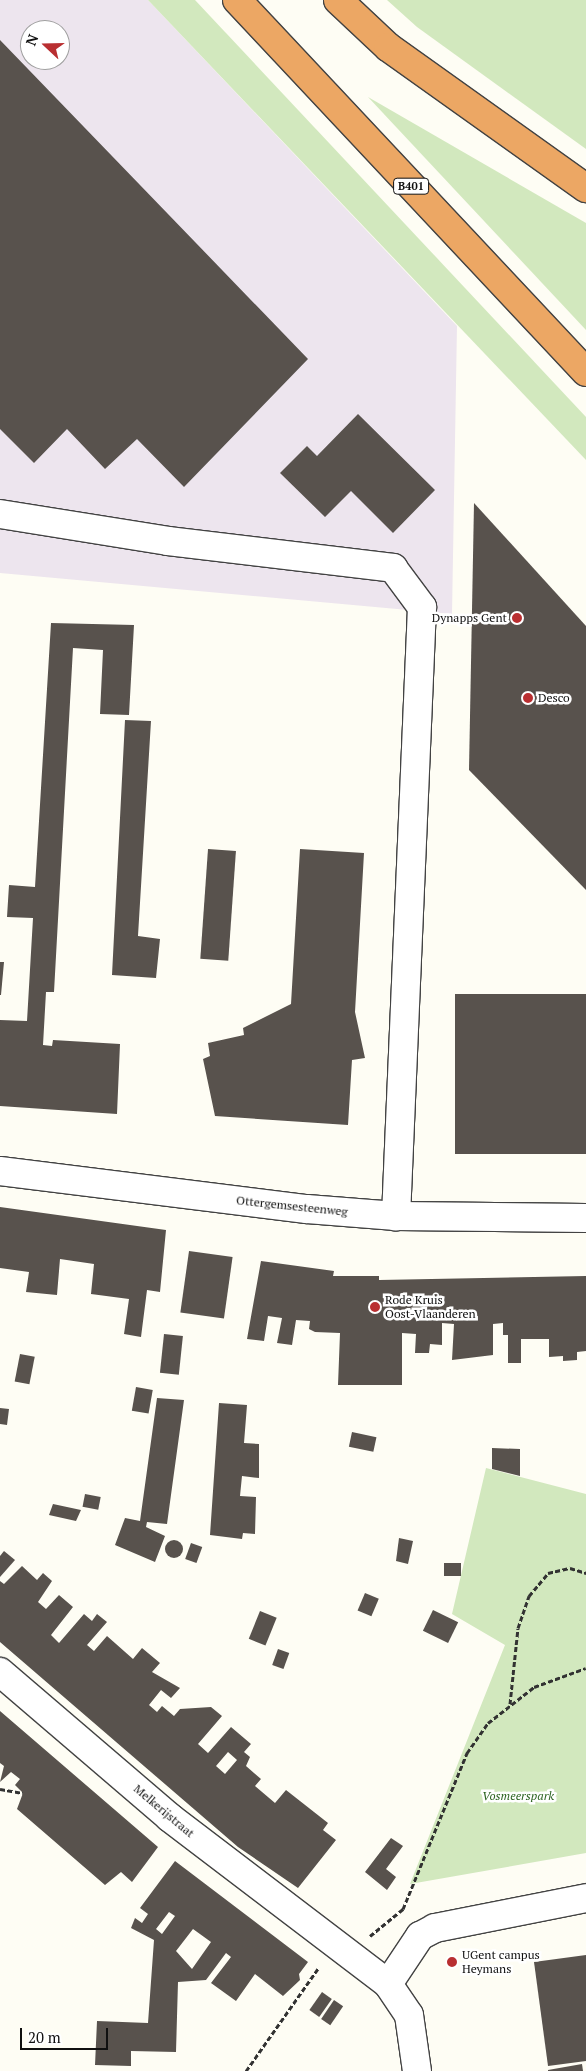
<!DOCTYPE html>
<style>
body{margin:0}
#map{position:relative;width:586px;height:2071px;overflow:hidden;background:#fefdf4;font-family:"PT Serif",serif}
div>[style]{position:absolute}
.industrial>*{inset:0;background:#ede5ee}
.green>*{inset:0;background:#d2e8be}
.building>*{inset:0;background:#58524d;transform-origin:0 0}
.round{border-radius:50%}
.path>*{height:3px;margin-top:-1.5px;transform-origin:0;background:repeating-linear-gradient(90deg,#323232 0 5px,transparent 0 7.5px)}
.roads{filter:drop-shadow(1px 0 #434343) drop-shadow(-1px 0 #434343) drop-shadow(0 1px #434343) drop-shadow(0 -1px #434343)}
.minor>*{height:28px;margin:-14px;padding:0 14px;transform-origin:14px;border-radius:14px;background:#fff}
.highway>*{height:28px;margin:-14px;padding:0 14px;transform-origin:14px;border-radius:14px;background:#eca764}
.dots>*{width:14px;height:14px;translate:-50% -50%;box-sizing:border-box;border:2px solid #fff;border-radius:50%}
span{translate:-50% -50%;white-space:nowrap;text-align:center;line-height:1.15;-webkit-text-stroke:5px #fff;paint-order:stroke}
.shield-label span{padding:1px 4px;background:#fff;border:1px solid;border-radius:4px;-webkit-text-stroke-width:0}
.shield-label{font-size:11px;color:#101010;font-weight:700}
.poi-label{font-size:12px;color:#101010}
.right{translate:-100% -50%;text-align:right}
.left{translate:0 -50%;text-align:left}
.street-label{font-size:12px;color:#101010}
.park-label{font-size:12px;color:#2e6523;font-style:italic}
.north{position:absolute;left:20px;top:20px;width:50px;height:50px;box-sizing:border-box;background:#fff;border:1px solid #9f9f9f;border-radius:50%;rotate:291deg;font-size:14px;font-weight:700;line-height:20px;text-align:center;color:#101010}
.north::after{content:'';display:block;margin:auto;width:18px;height:22px;background:#b92f31;clip-path:polygon(50% 0,100% 100%,50% 72%,0 100%)}
.scale{position:absolute;left:20px;top:2028px;width:88px;height:22px;box-sizing:border-box;border:2px solid #101010;border-top:0;padding-left:6px;font-size:15px;line-height:18px;white-space:nowrap;color:#101010;-webkit-text-stroke:4px #fff;paint-order:stroke}
</style>
<div id="map">
<div class="industrial">
<div style="clip-path:polygon(evenodd,0 0,148px 0,457px 326px,452px 614px,0 573px,0 0,30px 30px,60px 30px,60px 60px,30px 60px,30px 30px)"></div>
</div>
<div class="green">
<div style="clip-path:polygon(148px 0,195px 0,586px 417px,586px 460px)"></div>
<div style="clip-path:polygon(387px 0,586px 0,586px 149px,417px 27px)"></div>
<div style="clip-path:polygon(368px 97px,586px 223px,586px 330px)"></div>
<div style="clip-path:polygon(486px 1468px,586px 1494px,586px 1853px,410px 1884px,505px 1645px,452px 1614px)"></div>
</div>
<div class="building">
<div style="clip-path:polygon(0 40px,308px 359px,184px 487px,137px 439px,105px 469px,67px 429px,34px 463px,0 429px)"></div>
<div style="clip-path:polygon(358px 414px,435px 490px,393px 533px,351px 491px,325px 517px,280px 473px,307px 446px,317px 456px)"></div>
<div style="clip-path:polygon(474px 503px,586px 626px,586px 890px,469px 770px)"></div>
<div style="clip-path:polygon(51px 623px,134px 625px,129px 715px,100px 714px,103px 650px,73px 648px,54px 992px,46px 992px,43px 1045px,52px 1046px,53px 1040px,120px 1044px,117px 1114px,0 1106px,0 1020px,27px 1021px,33px 918px,7px 917px,9px 885px,35px 887px)"></div>
<div style="clip-path:polygon(125px 720px,151px 721px,138px 936px,160px 939px,156px 978px,112px 975px)"></div>
<div style="left:208px;top:849px;width:28px;height:110px;rotate:4deg"></div>
<div style="clip-path:polygon(300px 849px,364px 853px,355px 1012px,365px 1058px,352px 1060px,348px 1125px,215px 1116px,203px 1059px,210px 1056px,208px 1043px,244px 1035px,243px 1028px,291px 1004px)"></div>
<div style="clip-path:polygon(0 962px,4px 962px,1px 995px,0 995px)"></div>
<div style="left:586px;top:994px;width:160px;height:131px;rotate:90deg"></div>
<div style="clip-path:polygon(0 1207px,166px 1230px,160px 1292px,147px 1290px,141px 1337px,124px 1334px,129px 1299px,91px 1294px,94px 1264px,60px 1259px,57px 1295px,26px 1292px,29px 1272px,0 1268px)"></div>
<div style="left:189px;top:1251px;width:44px;height:62px;rotate:8deg"></div>
<div style="clip-path:polygon(261px 1261px,334px 1271px,333px 1276px,379px 1276px,379px 1280px,586px 1276px,586px 1351px,577px 1352px,577px 1360px,563px 1361px,563px 1356px,549px 1357px,549px 1339px,521px 1339px,521px 1363px,508px 1363px,508px 1335px,503px 1335px,503px 1323px,493px 1324px,493px 1355px,452px 1360px,454px 1324px,442px 1323px,442px 1345px,430px 1344px,429px 1353px,415px 1353px,416px 1334px,402px 1333px,402px 1385px,338px 1385px,340px 1333px,315px 1332px,309px 1329px,310px 1321px,296px 1320px,292px 1345px,277px 1343px,282px 1318px,268px 1316px,264px 1341px,247px 1339px)"></div>
<div style="left:164px;top:1334px;width:19px;height:39px;rotate:6deg"></div>
<div style="left:20px;top:1354px;width:15px;height:28px;rotate:11deg"></div>
<div style="left:136px;top:1387px;width:17px;height:24px;rotate:10deg"></div>
<div style="clip-path:polygon(157px 1398px,184px 1400px,167px 1524px,147px 1522px,146px 1527px,165px 1536px,155px 1562px,115px 1545px,125px 1518px,140px 1521px)"></div>
<div style="clip-path:polygon(219px 1403px,247px 1405px,244px 1443px,259px 1444px,259px 1478px,242px 1476px,240px 1496px,256px 1497px,255px 1534px,243px 1533px,242px 1539px,210px 1535px)"></div>
<div style="clip-path:polygon(0 1408px,9px 1409px,7px 1425px,0 1424px)"></div>
<div style="left:352px;top:1432px;width:25px;height:15px;rotate:12deg"></div>
<div style="clip-path:polygon(492px 1448px,520px 1449px,520px 1476px,492px 1469px)"></div>
<div style="left:85px;top:1494px;width:16px;height:13px;rotate:11deg"></div>
<div style="clip-path:polygon(53px 1504px,81px 1510px,76px 1521px,49px 1515px)"></div>
<div style="clip-path:polygon(399px 1538px,413px 1541px,408px 1564px,396px 1561px)"></div>
<div class="round" style="left:165px;top:1540px;width:18px;height:18px"></div>
<div style="left:191px;top:1543px;width:12px;height:17px;rotate:20deg"></div>
<div style="clip-path:polygon(4px 1551px,15px 1560px,0 1577px,0 1556px)"></div>
<div style="left:461px;top:1563px;width:13px;height:17px;rotate:90deg"></div>
<div style="clip-path:polygon(evenodd,22px 1566px,37px 1580px,43px 1573px,52px 1581px,38px 1602px,46px 1609px,59px 1595px,73px 1607px,51px 1635px,59px 1643px,84px 1614px,92px 1621px,97px 1614px,107px 1622px,87px 1645px,94px 1651px,107px 1636px,133px 1659px,142px 1648px,160px 1663px,152px 1672px,180px 1688px,171px 1698px,161px 1690px,149px 1705px,157px 1712px,162px 1706px,174px 1716px,180px 1709px,211px 1707px,222px 1716px,198px 1744px,208px 1753px,231px 1727px,251px 1744px,244px 1752px,250px 1757px,246px 1766px,261px 1779px,255px 1786px,275px 1803px,286px 1790px,328px 1823px,323px 1830px,336px 1840px,298px 1888px,238px 1847px,0 1642px,0 1581px,4px 1584px,22px 1566px,228px 1752px,237px 1760px,225px 1774px,216px 1766px,228px 1752px)"></div>
<div style="left:365px;top:1593px;width:15px;height:19px;rotate:23deg"></div>
<div style="left:433px;top:1610px;width:28px;height:23px;rotate:26deg"></div>
<div style="left:260px;top:1611px;width:18px;height:30px;rotate:22deg"></div>
<div style="left:278px;top:1649px;width:12px;height:17px;rotate:20deg"></div>
<div style="clip-path:polygon(0 1711px,158px 1847px,132px 1882px,121px 1872px,105px 1885px,17px 1809px,23px 1793px,15px 1785px,20px 1779px,11px 1772px,0 1782px,4px 1766px,0 1763px)"></div>
<div style="clip-path:polygon(391px 1838px,403px 1846px,386px 1869px,396px 1877px,387px 1890px,365px 1872px)"></div>
<div style="clip-path:polygon(evenodd,175px 1861px,308px 1962px,299px 1974px,300px 1980px,283px 1996px,255px 1974px,236px 2001px,211px 1983px,231px 1957px,226px 1953px,206px 1980px,178px 1982px,176px 2052px,131px 2051px,131px 2066px,95px 2065px,97px 2021px,148px 2023px,154px 1940px,131px 1928px,135px 1918px,142px 1923px,148px 1914px,140px 1908px,175px 1861px,169px 1912px,175px 1916px,162px 1934px,156px 1929px,169px 1912px,175px 1861px,193px 1929px,211px 1942px,192px 1969px,176px 1951px,193px 1929px)"></div>
<div style="clip-path:polygon(586px 1955px,586px 2061px,548px 2066px,534px 1962px)"></div>
<div style="left:322px;top:1992px;width:12px;height:22px;rotate:35deg"></div>
<div style="left:334px;top:2000px;width:11px;height:23px;rotate:34deg"></div>
<div style="clip-path:polygon(582px 2064px,583px 2071px,548px 2071px,548px 2070px)"></div>
</div>
<div class="path">
<div style="left:510px;top:1704px;width:76px;rotate:-84deg"></div>
<div style="left:518px;top:1628px;width:34px;rotate:-71deg"></div>
<div style="left:529px;top:1596px;width:30px;rotate:-50deg"></div>
<div style="left:548px;top:1573px;width:23px;rotate:-13deg"></div>
<div style="left:570px;top:1568px;width:17px;rotate:17deg"></div>
<div style="left:0;top:1789px;width:23px;rotate:10deg"></div>
<div style="left:370px;top:1936px;width:43px;rotate:-39.3deg"></div>
<div style="left:403px;top:1909px;width:169px;rotate:-67.7deg"></div>
<div style="left:467px;top:1753px;width:37px;rotate:-55deg"></div>
<div style="left:488px;top:1723px;width:58px;rotate:-38deg"></div>
<div style="left:534px;top:1687px;width:55px;rotate:-20.1deg"></div>
<div style="left:246px;top:2071px;width:127px;rotate:-54.9deg"></div>
</div>
<div class="roads">
<div class="minor">
<div style="left:0;top:514px;width:170px;rotate:9.1deg"></div>
<div style="left:168px;top:541px;width:227px;rotate:6.8deg"></div>
<div style="left:393px;top:568px;width:49px;rotate:53.4deg"></div>
<div style="left:422px;top:607px;width:610px;rotate:92.44deg"></div>
<div style="left:0;top:1171px;width:309px;rotate:7.1deg"></div>
<div style="left:307px;top:1209px;width:89px;rotate:4.5deg"></div>
<div style="left:396px;top:1216px;width:190px;rotate:0.6deg"></div>
<div style="left:0;top:1672px;width:223px;rotate:40.6deg"></div>
<div style="left:169px;top:1817px;width:275px;rotate:37.3deg"></div>
<div style="left:388px;top:1984px;width:37px;rotate:56deg"></div>
<div style="left:409px;top:2015px;width:57px;rotate:81.9deg"></div>
<div style="left:388px;top:1984px;width:58px;rotate:-56.3deg"></div>
<div style="left:420px;top:1936px;width:17px;rotate:-28deg"></div>
<div style="left:435px;top:1928px;width:154px;rotate:-11.2deg"></div>
</div>
<div class="highway">
<div style="left:237px;top:0;width:510px;rotate:46.83deg"></div>
<div style="left:338px;top:0;width:69px;rotate:43.2deg"></div>
<div style="left:388px;top:47px;width:243px;rotate:35.5deg"></div>
</div>
</div>
<div class="dots">
<div style="left:517px;top:618px;background:#b92f31"></div>
<div style="left:528px;top:698px;background:#b92f31"></div>
<div style="left:375px;top:1307px;background:#b92f31"></div>
<div style="left:452px;top:1962px;background:#b92f31"></div>
</div>
<div class="shield-label">
<span style="left:411px;top:186px">B401</span>
</div>
<div class="poi-label">
<span class="right" style="left:507px;top:618px">Dynapps Gent</span>
<span class="left" style="left:538px;top:698px">Desco</span>
<span class="left" style="left:385px;top:1307px">Rode Kruis<br>Oost-Vlaanderen</span>
<span class="left" style="left:462px;top:1962px">UGent campus<br>Heymans</span>
</div>
<div class="street-label">
<span style="left:292px;top:1206px;rotate:6deg">Ottergemsesteenweg</span>
<span style="left:164px;top:1811px;rotate:40deg">Melkerijstraat</span>
</div>
<div class="park-label">
<span style="left:518px;top:1796px">Vosmeerspark</span>
</div>
<div class="north">N</div>
<div class="scale">20 m</div>
</div>
